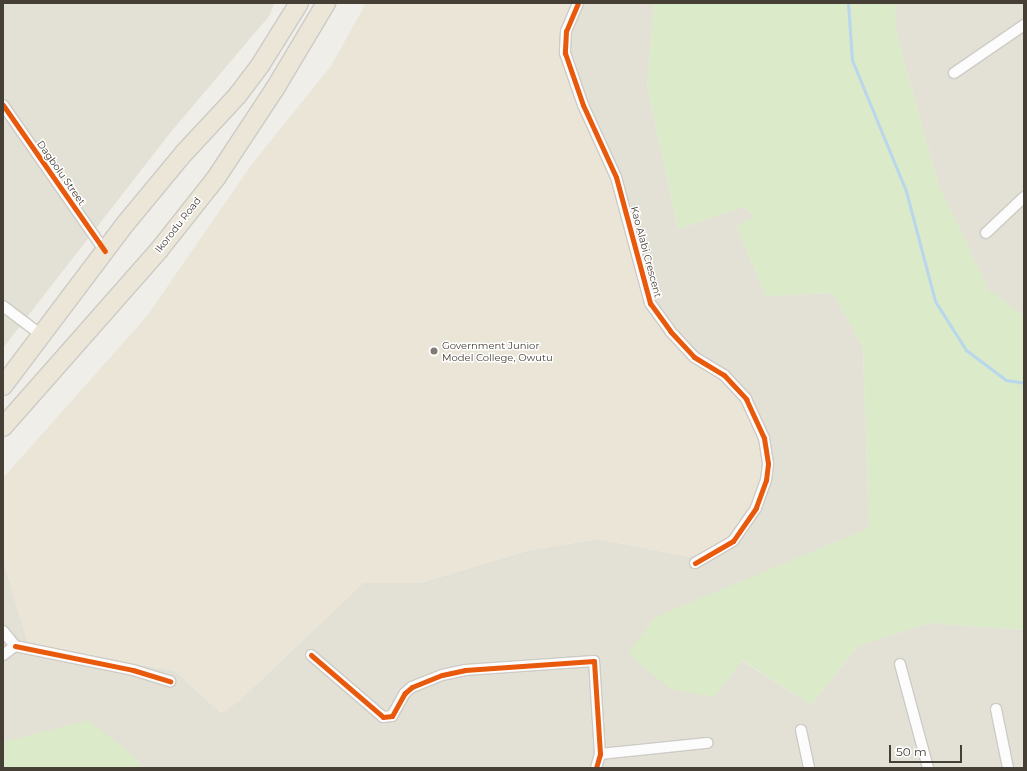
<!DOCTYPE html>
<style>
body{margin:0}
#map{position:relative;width:1027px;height:771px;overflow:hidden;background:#efeee8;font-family:Montserrat,sans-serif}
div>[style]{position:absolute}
.residential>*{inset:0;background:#e3e0d5}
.education>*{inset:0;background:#eae5d7}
.green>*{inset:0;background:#dbeac8}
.stream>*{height:3px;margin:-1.5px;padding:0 1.5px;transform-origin:1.5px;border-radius:1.5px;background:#b8d7ed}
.roads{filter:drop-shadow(1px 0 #cdcbc6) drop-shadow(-1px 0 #cdcbc6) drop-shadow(0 1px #cdcbc6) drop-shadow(0 -1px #cdcbc6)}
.street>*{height:10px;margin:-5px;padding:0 5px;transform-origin:5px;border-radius:5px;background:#fdfcfc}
.highway>*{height:18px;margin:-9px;padding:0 9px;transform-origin:9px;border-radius:9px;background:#ece6d8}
.cycleway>*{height:5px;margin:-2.5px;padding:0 2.5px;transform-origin:2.5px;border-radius:2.5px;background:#e8590c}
.dots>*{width:11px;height:11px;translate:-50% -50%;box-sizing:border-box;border:2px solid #fff;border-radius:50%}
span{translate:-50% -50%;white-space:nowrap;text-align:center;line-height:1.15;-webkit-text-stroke:3px #fff;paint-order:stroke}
.street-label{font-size:10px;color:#453f35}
.poi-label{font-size:10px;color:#453f35}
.left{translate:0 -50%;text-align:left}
.frame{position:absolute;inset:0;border:4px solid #453f35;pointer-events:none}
.scale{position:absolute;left:889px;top:745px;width:73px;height:18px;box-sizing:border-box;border:2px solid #453f35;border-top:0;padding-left:5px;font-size:12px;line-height:14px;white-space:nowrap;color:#453f35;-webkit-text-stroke:3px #fff;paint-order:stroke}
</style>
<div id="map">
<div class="residential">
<div style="clip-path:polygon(3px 3px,274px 3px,270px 15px,170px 133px,3px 348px)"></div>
<div style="clip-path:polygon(573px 3px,654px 3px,647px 86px,678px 229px,743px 207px,755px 216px,736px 226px,766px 296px,833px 293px,863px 348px,869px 528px,723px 590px,741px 660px,811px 705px,858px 646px,930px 623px,1024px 630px,1024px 768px,144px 768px,135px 757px,3px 742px,3px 559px,28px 644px,175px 671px,221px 713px,239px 701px,363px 583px,420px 583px,530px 550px,598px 539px,690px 557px,652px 313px,608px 169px,563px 63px,562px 33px)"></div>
<div style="clip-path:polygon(895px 3px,1024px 3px,1024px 316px,989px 291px,938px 183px,896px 31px)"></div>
</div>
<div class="education">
<div style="clip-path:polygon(366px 3px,573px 3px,562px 33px,563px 63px,608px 169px,652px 313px,726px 382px,743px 403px,756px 427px,762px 449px,763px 472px,758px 494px,748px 514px,731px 534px,709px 550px,690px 557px,598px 539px,530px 550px,420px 583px,363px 583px,239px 701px,221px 713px,175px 671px,28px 644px,3px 559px,3px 478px,147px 316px,252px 164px,331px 66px)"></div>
</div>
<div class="green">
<div style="clip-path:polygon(654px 3px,895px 3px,896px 31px,938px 183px,989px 290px,1024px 316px,1024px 630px,930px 623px,858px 646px,811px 705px,742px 660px,715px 697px,670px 689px,628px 653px,655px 617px,869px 528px,863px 348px,833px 293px,766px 296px,736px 226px,755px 216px,743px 207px,678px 229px,647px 86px)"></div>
<div style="clip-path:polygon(88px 720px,135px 757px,144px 768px,3px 768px,3px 742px)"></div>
</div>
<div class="stream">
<div style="left:848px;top:3px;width:57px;rotate:86deg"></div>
<div style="left:852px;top:60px;width:142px;rotate:67.6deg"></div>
<div style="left:906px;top:191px;width:114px;rotate:75.2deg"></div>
<div style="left:935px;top:301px;width:58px;rotate:57.7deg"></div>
<div style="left:966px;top:350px;width:50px;rotate:36.9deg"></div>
<div style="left:1006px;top:380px;width:18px;rotate:9deg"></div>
</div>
<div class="roads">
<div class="street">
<div style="left:578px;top:3px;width:30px;rotate:113deg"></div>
<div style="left:566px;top:31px;width:22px;rotate:93deg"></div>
<div style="left:565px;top:53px;width:55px;rotate:70.9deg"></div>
<div style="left:583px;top:105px;width:79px;rotate:65.4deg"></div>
<div style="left:616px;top:177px;width:131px;rotate:74.9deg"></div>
<div style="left:650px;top:303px;width:34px;rotate:54deg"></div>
<div style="left:670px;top:331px;width:35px;rotate:47deg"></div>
<div style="left:694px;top:357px;width:35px;rotate:31deg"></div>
<div style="left:724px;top:375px;width:33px;rotate:47deg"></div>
<div style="left:746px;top:399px;width:43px;rotate:65.2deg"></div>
<div style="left:764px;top:438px;width:26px;rotate:81deg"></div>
<div style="left:768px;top:464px;width:16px;rotate:97deg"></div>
<div style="left:766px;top:480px;width:30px;rotate:110deg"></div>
<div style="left:756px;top:508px;width:40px;rotate:124.9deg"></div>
<div style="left:733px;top:541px;width:44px;rotate:149.9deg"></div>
<div style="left:954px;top:73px;width:85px;rotate:-34.4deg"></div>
<div style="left:3px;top:105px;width:178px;rotate:55.1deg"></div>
<div style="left:986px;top:233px;width:52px;rotate:-43.5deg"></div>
<div style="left:3px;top:306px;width:46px;rotate:37.1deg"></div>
<div style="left:3px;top:631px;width:19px;rotate:51deg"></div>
<div style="left:15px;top:646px;width:15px;rotate:143deg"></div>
<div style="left:15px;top:646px;width:120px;rotate:11.5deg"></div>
<div style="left:133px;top:670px;width:39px;rotate:17deg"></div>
<div style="left:311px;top:655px;width:95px;rotate:40.7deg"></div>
<div style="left:383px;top:717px;width:9px;rotate:-6deg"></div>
<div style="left:392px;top:716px;width:26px;rotate:-61deg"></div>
<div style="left:405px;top:693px;width:9px;rotate:-41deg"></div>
<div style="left:412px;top:687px;width:32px;rotate:-22deg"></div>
<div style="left:442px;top:675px;width:24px;rotate:-12deg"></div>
<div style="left:465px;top:670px;width:129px;rotate:-4deg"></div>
<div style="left:594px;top:661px;width:93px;rotate:86.3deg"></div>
<div style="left:600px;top:754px;width:15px;rotate:106deg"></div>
<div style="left:900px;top:664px;width:108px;rotate:74.9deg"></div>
<div style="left:996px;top:709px;width:60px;rotate:78.5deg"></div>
<div style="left:801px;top:730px;width:39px;rotate:78deg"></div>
<div style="left:600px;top:754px;width:108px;rotate:-5.9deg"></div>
</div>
<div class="highway">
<div style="left:3px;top:386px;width:204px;rotate:-53deg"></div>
<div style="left:126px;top:223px;width:91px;rotate:-50.4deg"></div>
<div style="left:184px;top:153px;width:78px;rotate:-47.1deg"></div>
<div style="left:237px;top:96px;width:40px;rotate:-53deg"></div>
<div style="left:261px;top:64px;width:72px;rotate:-58.1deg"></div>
<div style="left:3px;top:427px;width:236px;rotate:-48.6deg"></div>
<div style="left:159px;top:250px;width:92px;rotate:-51.6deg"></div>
<div style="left:216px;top:178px;width:109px;rotate:-56.6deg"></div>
<div style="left:276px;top:87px;width:98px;rotate:-59.2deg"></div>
</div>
</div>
<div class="cycleway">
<div style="left:578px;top:3px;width:30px;rotate:113deg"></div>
<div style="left:566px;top:31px;width:22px;rotate:93deg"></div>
<div style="left:565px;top:53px;width:55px;rotate:70.9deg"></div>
<div style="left:583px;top:105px;width:79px;rotate:65.4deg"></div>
<div style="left:616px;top:177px;width:131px;rotate:74.9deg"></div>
<div style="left:650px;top:303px;width:34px;rotate:54deg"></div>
<div style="left:670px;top:331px;width:35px;rotate:47deg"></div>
<div style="left:694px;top:357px;width:35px;rotate:31deg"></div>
<div style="left:724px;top:375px;width:33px;rotate:47deg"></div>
<div style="left:746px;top:399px;width:43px;rotate:65.2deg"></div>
<div style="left:764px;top:438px;width:26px;rotate:81deg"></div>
<div style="left:768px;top:464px;width:16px;rotate:97deg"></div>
<div style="left:766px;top:480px;width:30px;rotate:110deg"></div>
<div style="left:756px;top:508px;width:40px;rotate:124.9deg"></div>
<div style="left:733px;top:541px;width:44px;rotate:149.9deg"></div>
<div style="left:3px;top:105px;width:178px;rotate:55.1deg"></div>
<div style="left:15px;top:646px;width:120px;rotate:11.5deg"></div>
<div style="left:133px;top:670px;width:39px;rotate:17deg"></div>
<div style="left:311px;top:655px;width:95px;rotate:40.7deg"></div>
<div style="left:383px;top:717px;width:9px;rotate:-6deg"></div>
<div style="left:392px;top:716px;width:26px;rotate:-61deg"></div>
<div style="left:405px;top:693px;width:9px;rotate:-41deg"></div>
<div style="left:412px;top:687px;width:32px;rotate:-22deg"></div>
<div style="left:442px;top:675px;width:24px;rotate:-12deg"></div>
<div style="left:465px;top:670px;width:129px;rotate:-4deg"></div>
<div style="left:594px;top:661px;width:93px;rotate:86.3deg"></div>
<div style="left:600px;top:754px;width:15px;rotate:106deg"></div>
</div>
<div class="dots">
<div style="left:434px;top:351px;background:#807c74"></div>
</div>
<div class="street-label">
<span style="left:61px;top:173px;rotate:55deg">Dagbolu Street</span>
<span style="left:178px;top:225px;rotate:-52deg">Ikorodu Road</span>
<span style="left:646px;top:252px;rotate:75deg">Kao Alabi Crescent</span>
</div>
<div class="poi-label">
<span class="left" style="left:442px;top:351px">Government Junior<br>Model College, Owutu</span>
</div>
<div class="frame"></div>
<div class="scale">50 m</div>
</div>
